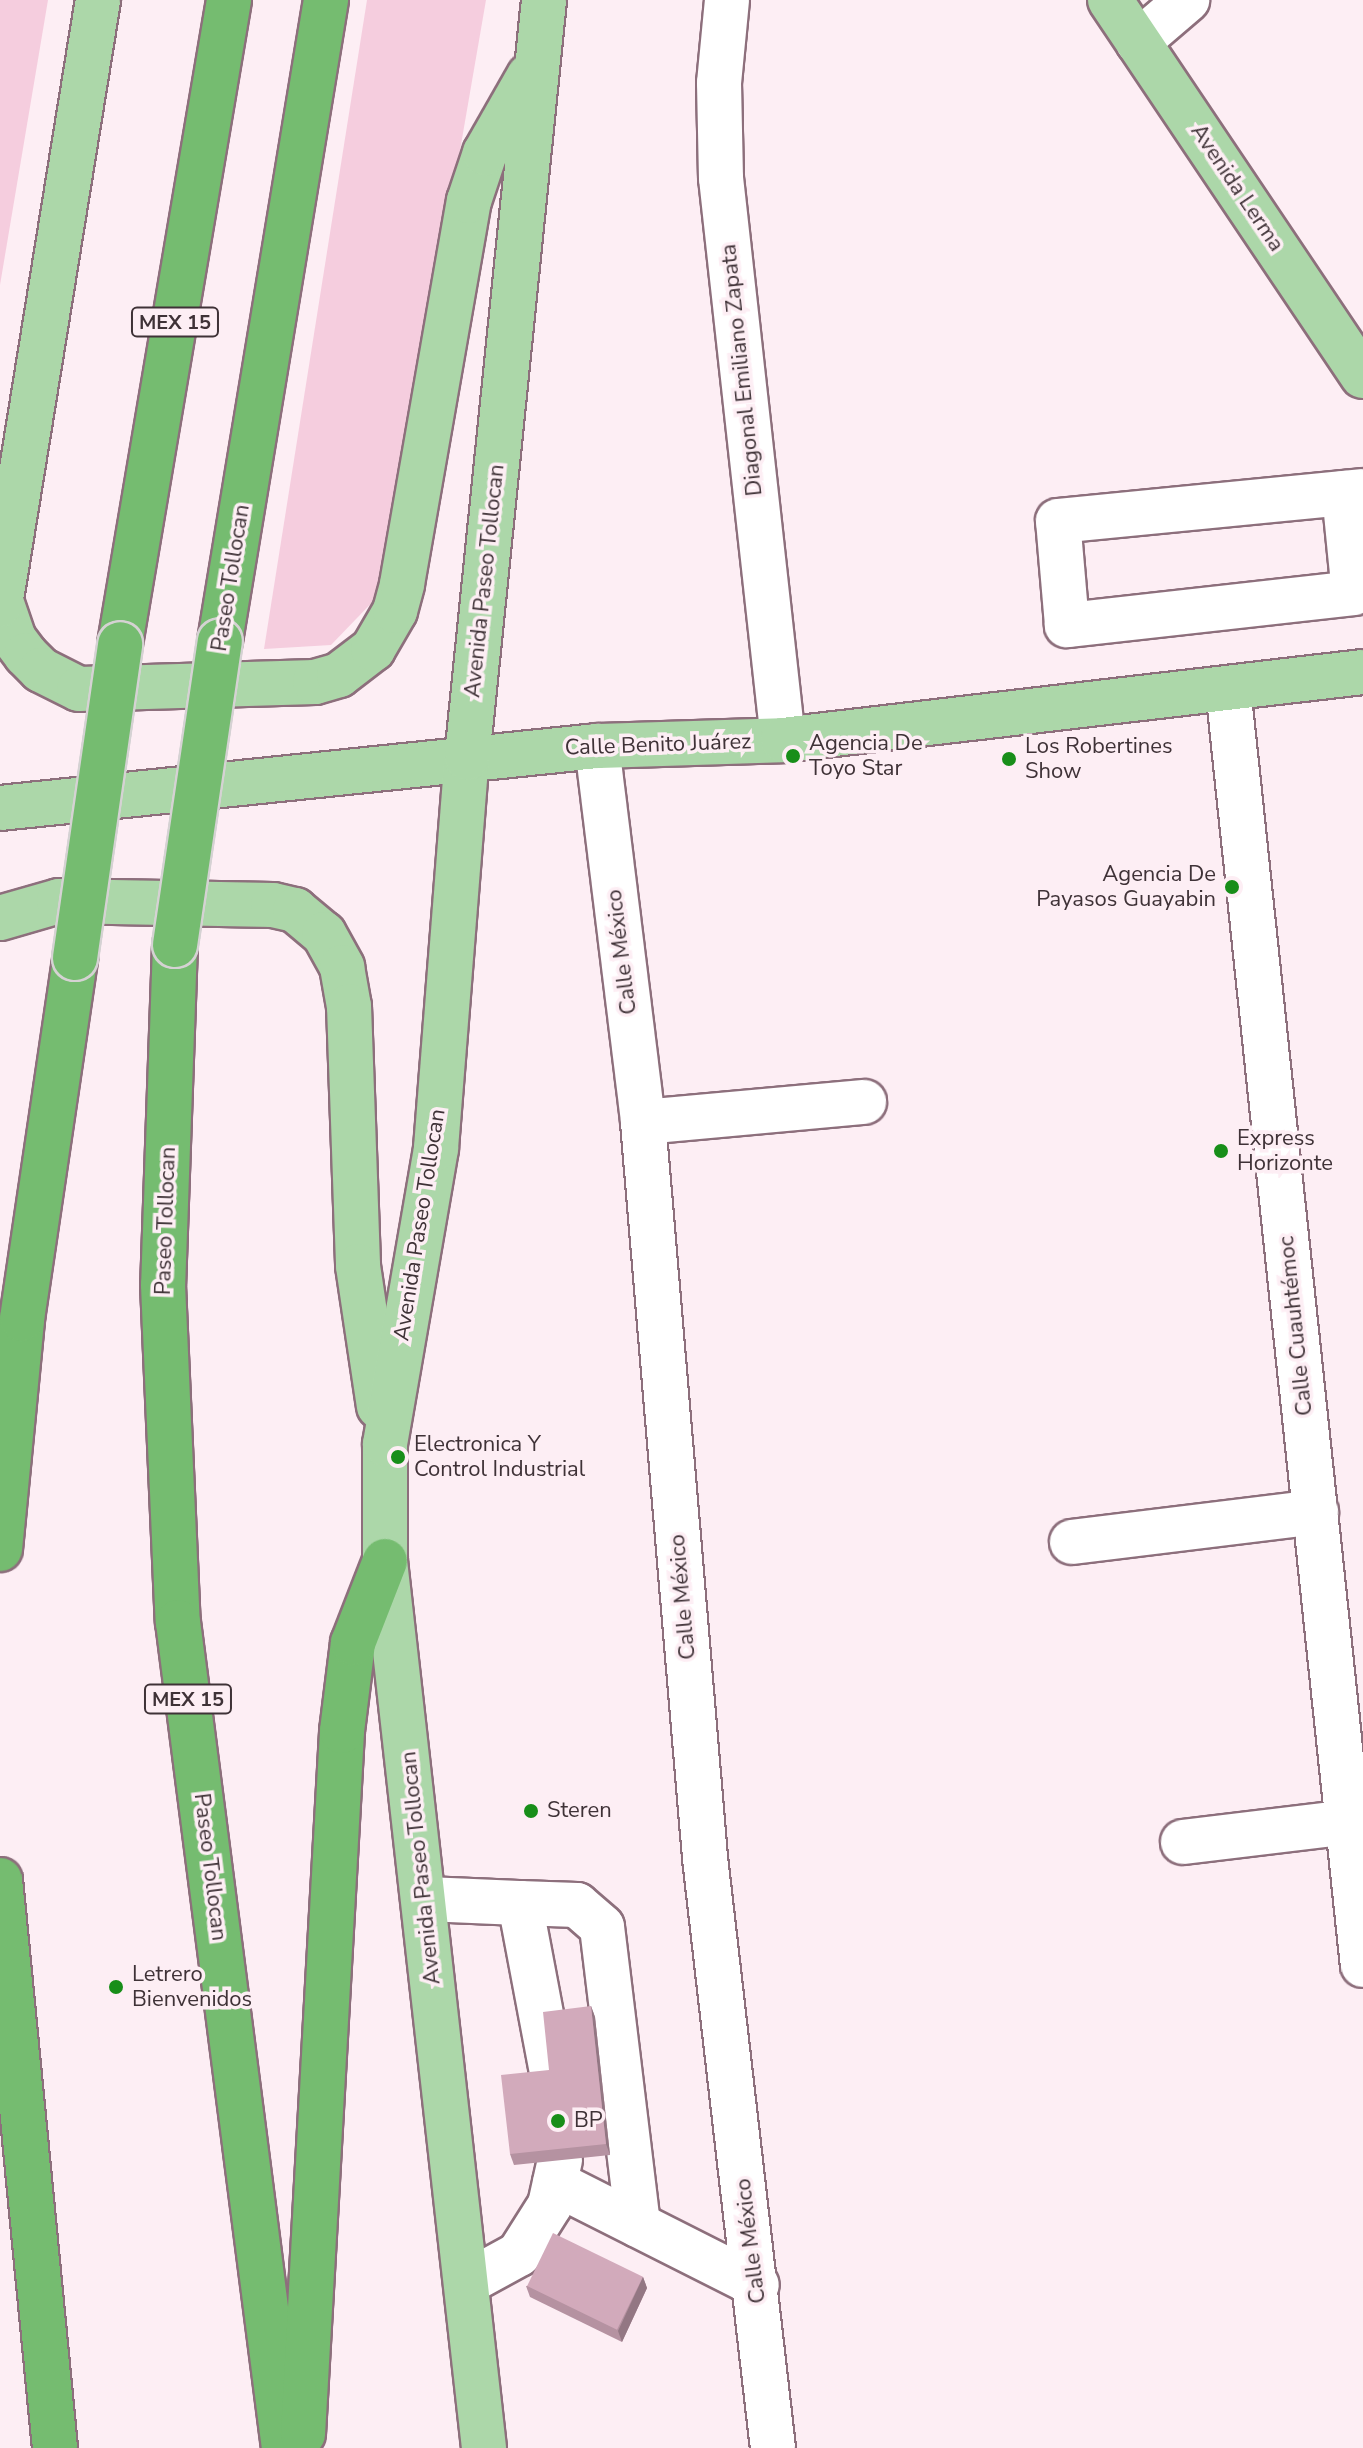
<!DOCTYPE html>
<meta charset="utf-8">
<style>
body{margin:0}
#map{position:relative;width:1363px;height:2448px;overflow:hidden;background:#fdeef4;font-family:"Nunito Sans",sans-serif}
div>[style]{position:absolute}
.green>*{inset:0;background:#f5cdde}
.roads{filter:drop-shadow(2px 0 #8d6f7c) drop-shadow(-2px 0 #8d6f7c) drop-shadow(0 2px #8d6f7c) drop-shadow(0 -2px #8d6f7c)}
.minor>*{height:44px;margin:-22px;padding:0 22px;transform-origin:22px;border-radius:22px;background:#fff}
.major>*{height:44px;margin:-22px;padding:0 22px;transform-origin:22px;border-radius:22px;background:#acd7a9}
.highway>*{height:44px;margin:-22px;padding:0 22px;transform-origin:22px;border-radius:22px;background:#75bc70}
.bridges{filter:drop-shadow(2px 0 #d5d2d3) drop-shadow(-2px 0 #d5d2d3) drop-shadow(0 2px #d5d2d3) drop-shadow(0 -2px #d5d2d3)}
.highway-bridge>*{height:44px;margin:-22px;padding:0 22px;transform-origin:22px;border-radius:22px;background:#75bc70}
.wall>*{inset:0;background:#b592a1}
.shaded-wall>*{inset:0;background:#937783}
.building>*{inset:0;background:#d2aabb;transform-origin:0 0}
.dots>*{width:22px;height:22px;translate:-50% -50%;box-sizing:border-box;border:4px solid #fdeef4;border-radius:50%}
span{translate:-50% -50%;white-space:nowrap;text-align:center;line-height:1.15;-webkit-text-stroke:7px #fdeef4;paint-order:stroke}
.shield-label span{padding:2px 6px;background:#fdeef4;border:2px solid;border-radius:6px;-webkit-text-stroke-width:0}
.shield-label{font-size:20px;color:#3f3237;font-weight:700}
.street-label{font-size:22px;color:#3f3237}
.poi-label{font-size:22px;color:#3f3237}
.left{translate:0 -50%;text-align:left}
.right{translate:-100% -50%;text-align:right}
</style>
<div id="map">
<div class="green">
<div style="clip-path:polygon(0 0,48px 0,0 285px)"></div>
<div style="clip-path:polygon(367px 0,486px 0,384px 590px,331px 645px,264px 649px)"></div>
</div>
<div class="roads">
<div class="minor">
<div style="left:727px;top:0;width:83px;rotate:95.5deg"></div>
<div style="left:719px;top:83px;width:95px;rotate:88.8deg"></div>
<div style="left:721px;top:178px;width:565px;rotate:83.7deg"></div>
<div style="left:1138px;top:42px;width:65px;rotate:-40.6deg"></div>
<div style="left:1344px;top:493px;width:100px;rotate:84.3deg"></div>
<div style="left:1354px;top:593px;width:289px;rotate:173.6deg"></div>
<div style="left:1067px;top:625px;width:104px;rotate:-94.9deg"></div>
<div style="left:1058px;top:521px;width:306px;rotate:-5.6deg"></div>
<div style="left:1228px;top:688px;width:1284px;rotate:83.97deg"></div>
<div style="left:597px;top:746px;width:379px;rotate:83deg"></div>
<div style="left:643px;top:1122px;width:739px;rotate:85.18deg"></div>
<div style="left:705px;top:1858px;width:594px;rotate:83.43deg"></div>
<div style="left:643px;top:1122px;width:222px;rotate:-5.2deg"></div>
<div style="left:1072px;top:1542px;width:246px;rotate:-7deg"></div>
<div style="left:1183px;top:1842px;width:167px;rotate:-6.9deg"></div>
<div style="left:425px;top:1899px;width:95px;rotate:2.4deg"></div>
<div style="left:520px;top:1903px;width:178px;rotate:79.3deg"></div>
<div style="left:520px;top:1903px;width:57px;rotate:2deg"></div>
<div style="left:577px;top:1905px;width:33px;rotate:41deg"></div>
<div style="left:602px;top:1927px;width:300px;rotate:83.1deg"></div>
<div style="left:555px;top:2183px;width:226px;rotate:26.8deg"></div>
<div style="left:466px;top:2283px;width:60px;rotate:-28.7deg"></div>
<div style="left:519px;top:2254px;width:58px;rotate:-57.7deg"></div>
<div style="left:550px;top:2205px;width:46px;rotate:-77.5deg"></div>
</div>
<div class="major">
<div style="left:1110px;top:0;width:453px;rotate:56.1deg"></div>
<div style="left:1px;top:601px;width:40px;rotate:71.1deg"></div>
<div style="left:14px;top:639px;width:20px;rotate:53deg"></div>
<div style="left:26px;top:655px;width:21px;rotate:45deg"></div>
<div style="left:41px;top:670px;width:42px;rotate:26.6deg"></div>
<div style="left:79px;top:689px;width:236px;rotate:-1.7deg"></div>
<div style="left:315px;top:682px;width:25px;rotate:-16deg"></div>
<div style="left:339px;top:675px;width:43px;rotate:-37.4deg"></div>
<div style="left:373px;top:649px;width:44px;rotate:-59.9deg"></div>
<div style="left:395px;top:611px;width:28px;rotate:-75deg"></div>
<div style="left:402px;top:584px;width:389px;rotate:-80.1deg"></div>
<div style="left:469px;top:201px;width:51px;rotate:-71.6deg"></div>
<div style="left:485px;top:153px;width:89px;rotate:-60.3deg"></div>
<div style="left:0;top:605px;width:613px;rotate:-80.8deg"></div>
<div style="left:0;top:808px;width:600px;rotate:-5.93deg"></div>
<div style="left:597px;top:746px;width:186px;rotate:-1.8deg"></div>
<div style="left:783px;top:740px;width:584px;rotate:-6.69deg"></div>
<div style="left:0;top:918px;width:61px;rotate:-16.1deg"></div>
<div style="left:59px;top:901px;width:214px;rotate:1.1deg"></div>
<div style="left:273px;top:905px;width:23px;rotate:13deg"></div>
<div style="left:295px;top:910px;width:38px;rotate:40deg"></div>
<div style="left:324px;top:934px;width:38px;rotate:61deg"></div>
<div style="left:342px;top:967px;width:40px;rotate:80deg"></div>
<div style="left:349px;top:1006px;width:260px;rotate:88deg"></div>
<div style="left:358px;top:1266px;width:142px;rotate:81.5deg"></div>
<div style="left:484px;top:2448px;width:893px;rotate:-96.37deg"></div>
<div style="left:385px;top:1561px;width:117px;rotate:-90deg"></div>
<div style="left:385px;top:1444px;width:300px;rotate:-80.2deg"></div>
<div style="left:436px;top:1148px;width:391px;rotate:-85.5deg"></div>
<div style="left:467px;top:758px;width:762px;rotate:-84.2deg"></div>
</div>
<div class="highway">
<div style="left:220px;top:641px;width:650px;rotate:-80.61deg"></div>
<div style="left:120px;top:644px;width:653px;rotate:-80.39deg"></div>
<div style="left:175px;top:945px;width:340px;rotate:92deg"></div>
<div style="left:163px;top:1285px;width:337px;rotate:87.5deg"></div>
<div style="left:178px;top:1622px;width:833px;rotate:82.69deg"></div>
<div style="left:0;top:1549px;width:231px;rotate:-84.5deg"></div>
<div style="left:22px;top:1319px;width:365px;rotate:-81.6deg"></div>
<div style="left:0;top:1880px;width:571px;rotate:84.47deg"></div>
<div style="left:303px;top:2434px;width:704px;rotate:-86.82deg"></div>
<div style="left:342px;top:1731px;width:89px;rotate:-82.9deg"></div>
<div style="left:353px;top:1643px;width:88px;rotate:-68.7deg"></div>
</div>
</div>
<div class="bridges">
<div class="highway-bridge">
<div style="left:175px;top:945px;width:307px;rotate:-81.6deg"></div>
<div style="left:75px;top:958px;width:317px;rotate:-81.8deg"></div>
</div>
</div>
<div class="wall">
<div style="clip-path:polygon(591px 2006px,595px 2017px,610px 2155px,514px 2165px,510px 2154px,549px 2070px)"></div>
<div style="clip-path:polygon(643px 2277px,647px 2288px,622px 2342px,530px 2297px,526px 2286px)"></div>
</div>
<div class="shaded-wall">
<div style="clip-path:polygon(591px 2006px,595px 2017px,610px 2155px,606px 2144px)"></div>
<div style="clip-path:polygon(643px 2277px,647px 2288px,622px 2342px,618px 2331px)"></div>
</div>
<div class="building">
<div style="clip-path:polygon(591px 2006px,606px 2144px,510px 2154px,501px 2075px,549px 2070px,543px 2012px)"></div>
<div style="left:553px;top:2233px;width:100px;height:59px;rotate:26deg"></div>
</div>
<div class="dots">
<div style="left:793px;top:756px;background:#188e19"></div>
<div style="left:1009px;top:759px;background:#188e19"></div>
<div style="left:1232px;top:887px;background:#188e19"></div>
<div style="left:1221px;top:1151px;background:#188e19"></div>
<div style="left:398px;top:1457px;background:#188e19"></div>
<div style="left:531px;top:1811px;background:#188e19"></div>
<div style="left:116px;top:1987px;background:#188e19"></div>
<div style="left:558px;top:2121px;background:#188e19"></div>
</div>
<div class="shield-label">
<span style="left:175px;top:322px">MEX 15</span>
<span style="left:188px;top:1699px">MEX 15</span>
</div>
<div class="street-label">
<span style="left:1237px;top:188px;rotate:56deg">Avenida Lerma</span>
<span style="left:742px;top:370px;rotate:-96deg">Diagonal Emiliano Zapata</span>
<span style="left:231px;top:578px;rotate:-81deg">Paseo Tollocan</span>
<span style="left:485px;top:581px;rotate:-84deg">Avenida Paseo Tollocan</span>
<span style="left:658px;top:745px;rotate:-2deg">Calle Benito Juárez</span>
<span style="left:622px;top:952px;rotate:-97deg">Calle México</span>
<span style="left:166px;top:1221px;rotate:-88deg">Paseo Tollocan</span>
<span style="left:420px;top:1225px;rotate:-81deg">Avenida Paseo Tollocan</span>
<span style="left:1296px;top:1326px;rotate:-96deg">Calle Cuauhtémoc</span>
<span style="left:683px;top:1597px;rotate:-95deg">Calle México</span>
<span style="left:210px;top:1867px;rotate:83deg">Paseo Tollocan</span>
<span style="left:421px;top:1868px;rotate:-96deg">Avenida Paseo Tollocan</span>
<span style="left:751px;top:2241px;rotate:-97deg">Calle México</span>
</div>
<div class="poi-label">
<span class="left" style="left:809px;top:756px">Agencia De<br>Toyo Star</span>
<span class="left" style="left:1025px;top:759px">Los Robertines<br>Show</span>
<span class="right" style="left:1216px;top:887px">Agencia De<br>Payasos Guayabin</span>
<span class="left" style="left:1237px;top:1151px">Express<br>Horizonte</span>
<span class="left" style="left:414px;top:1457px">Electronica Y<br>Control Industrial</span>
<span class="left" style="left:547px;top:1811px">Steren</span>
<span class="left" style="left:132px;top:1987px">Letrero<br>Bienvenidos</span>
<span class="left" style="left:574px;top:2121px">BP</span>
</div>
</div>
